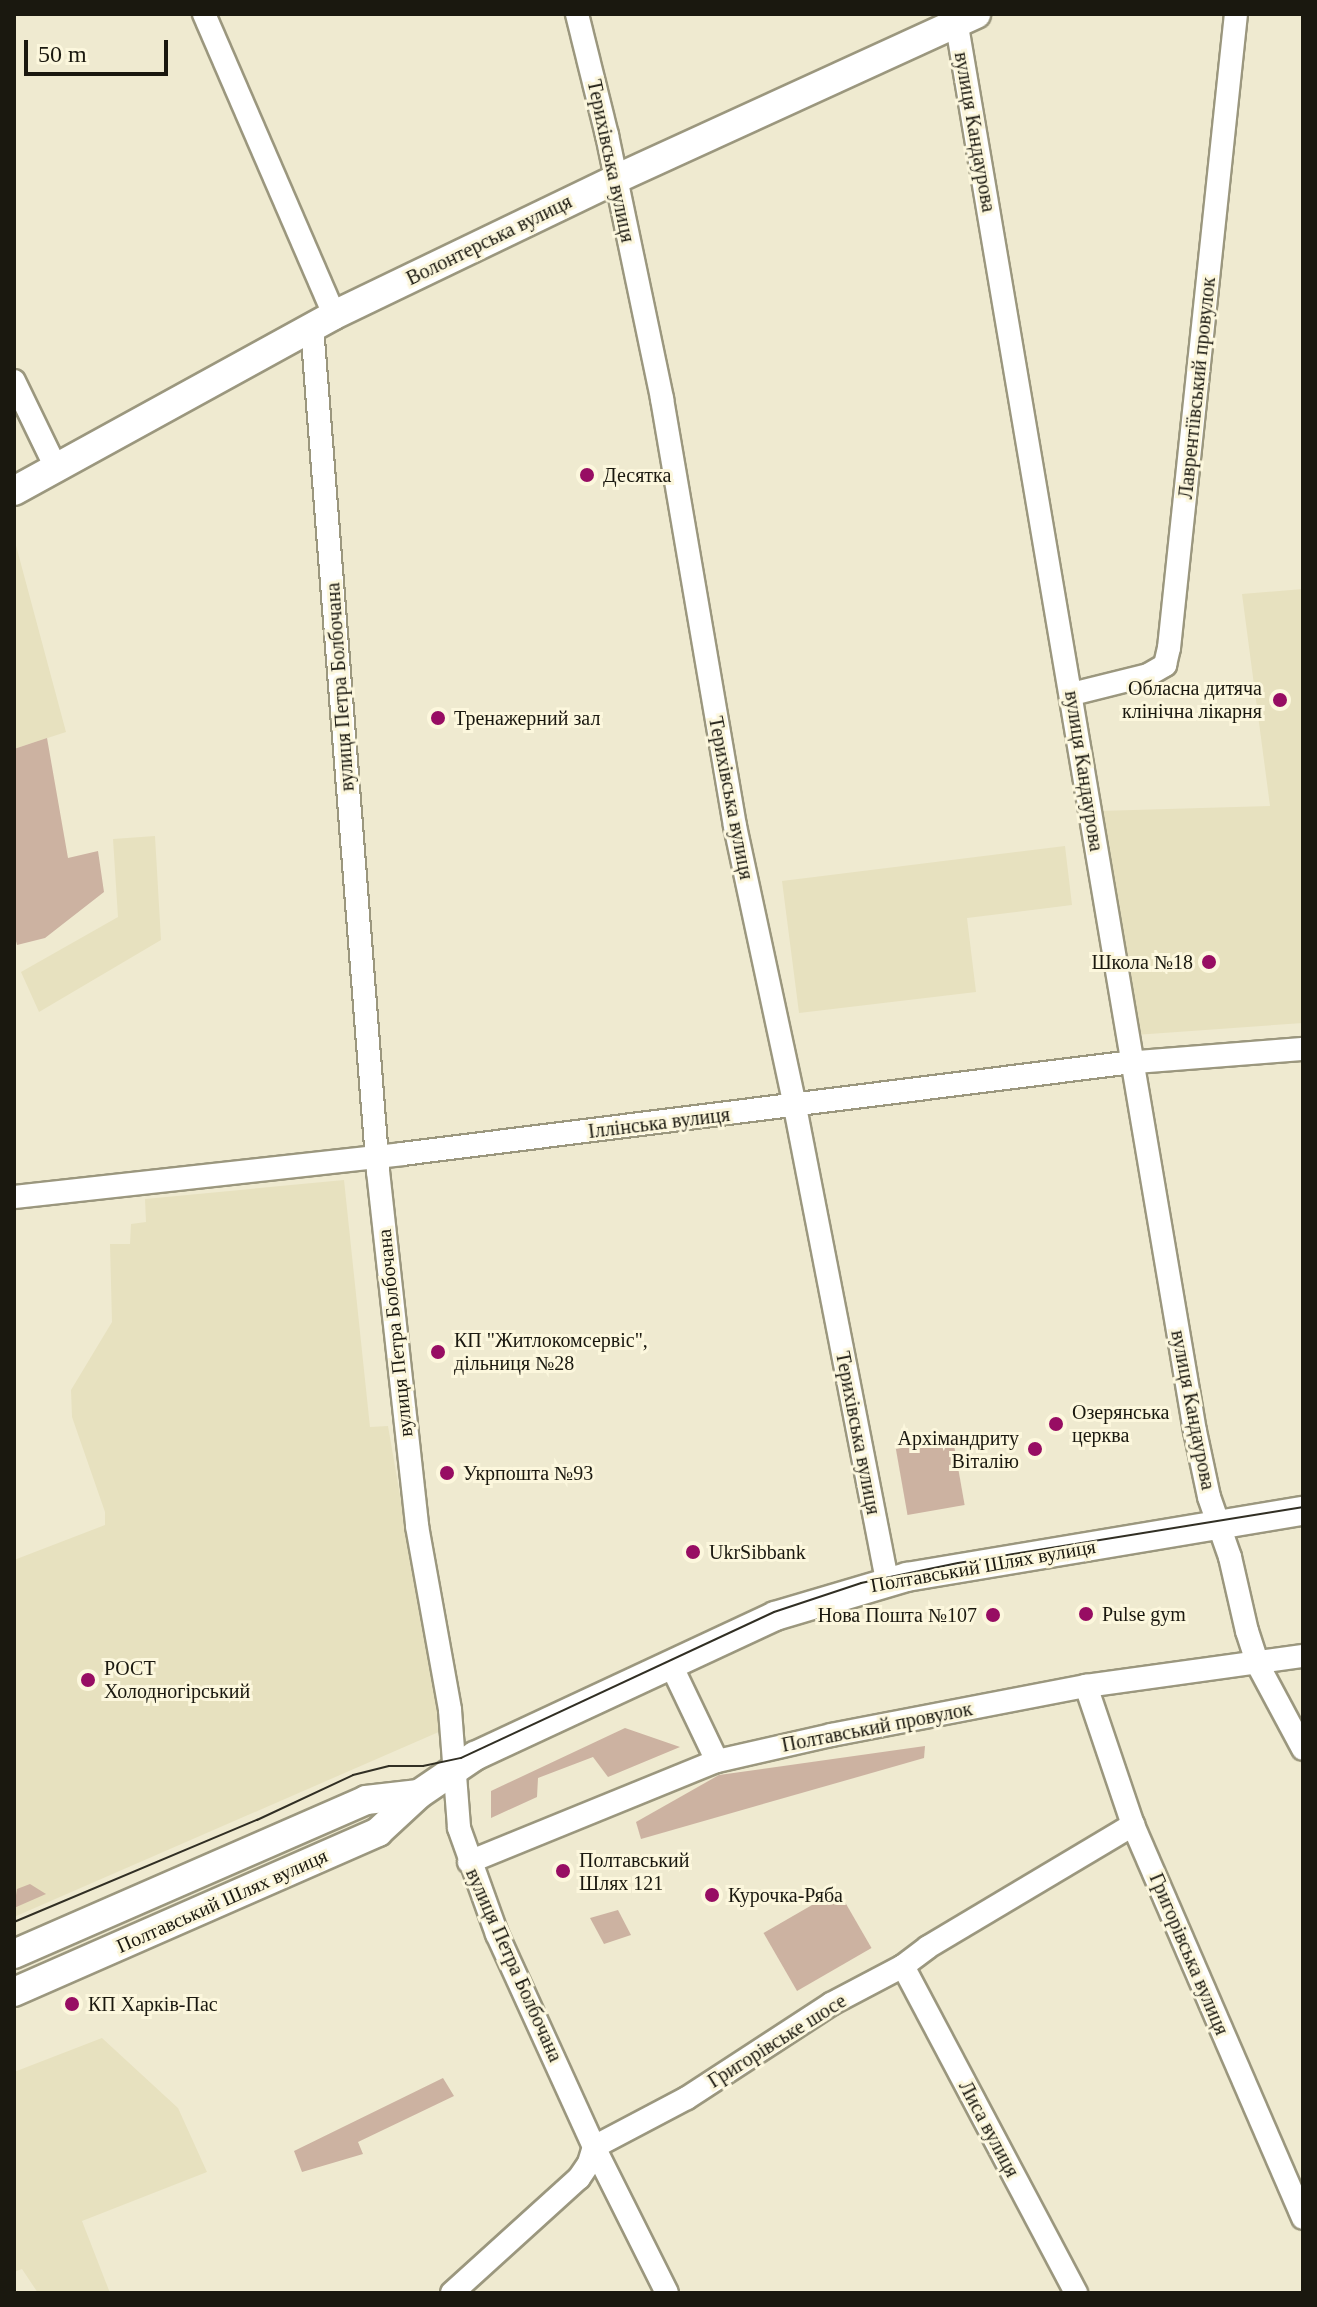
<!DOCTYPE html>
<meta charset="utf-8">
<style>
body{margin:0}
#map{position:relative;width:1317px;height:2307px;overflow:hidden;background:#efead0;font-family:Georgia,serif}
div>[style]{position:absolute}
.built>*{inset:0;background:#e7e1bf}
.green>*{inset:0;background:#ccb2a1;transform-origin:0 0}
.roads{filter:drop-shadow(2px 0 #9b977e) drop-shadow(-2px 0 #9b977e) drop-shadow(0 2px #9b977e) drop-shadow(0 -2px #9b977e)}
.minor>*{height:22px;margin:-11px;padding:0 11px;transform-origin:11px;border-radius:11px;background:#fff}
.major>*{height:28px;margin:-14px;padding:0 14px;transform-origin:14px;border-radius:14px;background:#fff}
.tram>*{height:2px;margin:-1px;padding:0 1px;transform-origin:1px;border-radius:1px;background:#312f24}
.dots>*{width:22px;height:22px;translate:-50% -50%;box-sizing:border-box;border:4px solid #fcf7dd;border-radius:50%}
span{translate:-50% -50%;white-space:nowrap;text-align:center;line-height:1.15;-webkit-text-stroke:6px #fcf7dd;paint-order:stroke}
.street-label{font-size:20px;color:#1a180f}
.poi-label{font-size:20px;color:#1a180f}
.left{translate:0 -50%;text-align:left}
.right{translate:-100% -50%;text-align:right}
.frame{position:absolute;inset:0;border:16px solid #1a180f;pointer-events:none}
.scale{position:absolute;left:24px;top:40px;width:144px;height:36px;box-sizing:border-box;border:4px solid #1a180f;border-top:0;padding-left:10px;font-size:24px;line-height:28px;white-space:nowrap;color:#1a180f;-webkit-text-stroke:6px #fcf7dd;paint-order:stroke}
</style>
<div id="map">
<div class="built">
<div style="clip-path:polygon(14px 538px,66px 732px,14px 749px)"></div>
<div style="clip-path:polygon(1303px 589px,1303px 1023px,1135px 1035px,1099px 811px,1270px 806px,1242px 594px)"></div>
<div style="clip-path:polygon(155px 836px,161px 940px,39px 1012px,21px 972px,118px 917px,113px 839px)"></div>
<div style="clip-path:polygon(1065px 846px,1072px 905px,967px 918px,976px 992px,799px 1013px,782px 881px)"></div>
<div style="clip-path:polygon(344px 1180px,370px 1427px,388px 1426px,441px 1731px,14px 1917px,14px 1560px,105px 1525px,105px 1512px,72px 1417px,71px 1390px,112px 1322px,110px 1244px,130px 1244px,131px 1224px,146px 1222px,145px 1199px)"></div>
<div style="clip-path:polygon(102px 2038px,178px 2108px,207px 2172px,82px 2221px,110px 2293px,38px 2293px,22px 2269px,14px 2272px,14px 2072px)"></div>
</div>
<div class="green">
<div style="clip-path:polygon(47px 738px,68px 858px,98px 851px,104px 892px,45px 938px,17px 945px,14px 933px,14px 749px)"></div>
<div style="left:953px;top:1439px;width:67px;height:58px;rotate:80deg"></div>
<div style="clip-path:polygon(625px 1728px,680px 1747px,608px 1777px,593px 1757px,538px 1778px,537px 1797px,491px 1818px,491px 1791px)"></div>
<div style="clip-path:polygon(925px 1746px,924px 1758px,641px 1839px,636px 1822px,719px 1775px)"></div>
<div style="clip-path:polygon(30px 1884px,46px 1894px,14px 1908px,17px 1889px)"></div>
<div style="left:838px;top:1890px;width:67px;height:86px;rotate:60deg"></div>
<div style="clip-path:polygon(618px 1910px,631px 1935px,604px 1944px,590px 1918px)"></div>
<div style="clip-path:polygon(443px 2078px,454px 2096px,358px 2142px,363px 2154px,302px 2172px,294px 2151px)"></div>
</div>
<div class="roads">
<div class="minor">
<div style="left:204px;top:14px;width:328px;rotate:66.6deg"></div>
<div style="left:577px;top:14px;width:125px;rotate:76.1deg"></div>
<div style="left:607px;top:135px;width:270px;rotate:78.2deg"></div>
<div style="left:662px;top:399px;width:433px;rotate:80.3deg"></div>
<div style="left:735px;top:826px;width:287px;rotate:77.9deg"></div>
<div style="left:795px;top:1107px;width:483px;rotate:79deg"></div>
<div style="left:955px;top:14px;width:1437px;rotate:80.39deg"></div>
<div style="left:1195px;top:1431px;width:67px;rotate:78deg"></div>
<div style="left:1209px;top:1497px;width:64px;rotate:70.7deg"></div>
<div style="left:1230px;top:1557px;width:76px;rotate:77.1deg"></div>
<div style="left:1247px;top:1631px;width:36px;rotate:72deg"></div>
<div style="left:1258px;top:1665px;width:95px;rotate:61.8deg"></div>
<div style="left:312px;top:327px;width:847px;rotate:85.53deg"></div>
<div style="left:378px;top:1171px;width:357px;rotate:83.7deg"></div>
<div style="left:417px;top:1526px;width:187px;rotate:79.8deg"></div>
<div style="left:450px;top:1710px;width:118px;rotate:85.6deg"></div>
<div style="left:459px;top:1828px;width:113px;rotate:70.3deg"></div>
<div style="left:497px;top:1934px;width:234px;rotate:65.5deg"></div>
<div style="left:594px;top:2147px;width:163px;rotate:63.4deg"></div>
<div style="left:14px;top:381px;width:97px;rotate:64.2deg"></div>
<div style="left:1072px;top:694px;width:78px;rotate:-14deg"></div>
<div style="left:1148px;top:675px;width:20px;rotate:-30deg"></div>
<div style="left:1165px;top:665px;width:17px;rotate:-77deg"></div>
<div style="left:1169px;top:648px;width:638px;rotate:-83.97deg"></div>
<div style="left:14px;top:1197px;width:390px;rotate:-6.3deg"></div>
<div style="left:402px;top:1154px;width:728px;rotate:-7.18deg"></div>
<div style="left:1124px;top:1063px;width:180px;rotate:-4.5deg"></div>
<div style="left:671px;top:1665px;width:106px;rotate:64.4deg"></div>
<div style="left:1086px;top:1686px;width:147px;rotate:71.3deg"></div>
<div style="left:1133px;top:1825px;width:428px;rotate:66.6deg"></div>
<div style="left:469px;top:1862px;width:268px;rotate:-22.2deg"></div>
<div style="left:717px;top:1761px;width:117px;rotate:-12.8deg"></div>
<div style="left:831px;top:1735px;width:260px;rotate:-10.9deg"></div>
<div style="left:1086px;top:1686px;width:219px;rotate:-7.9deg"></div>
<div style="left:903px;top:1966px;width:370px;rotate:62.1deg"></div>
<div style="left:452px;top:2293px;width:171px;rotate:-42.2deg"></div>
<div style="left:579px;top:2178px;width:18px;rotate:-56deg"></div>
<div style="left:589px;top:2163px;width:17px;rotate:-73deg"></div>
<div style="left:594px;top:2147px;width:105px;rotate:-27.8deg"></div>
<div style="left:687px;top:2098px;width:172px;rotate:-33.1deg"></div>
<div style="left:831px;top:2004px;width:81px;rotate:-27.8deg"></div>
<div style="left:903px;top:1966px;width:31px;rotate:-37deg"></div>
<div style="left:928px;top:1947px;width:239px;rotate:-30.8deg"></div>
</div>
<div class="major">
<div style="left:14px;top:491px;width:365px;rotate:-28.8deg"></div>
<div style="left:334px;top:315px;width:313px;rotate:-25.7deg"></div>
<div style="left:616px;top:179px;width:396px;rotate:-24.6deg"></div>
<div style="left:14px;top:1954px;width:384px;rotate:-23.6deg"></div>
<div style="left:366px;top:1800px;width:53px;rotate:-6.5deg"></div>
<div style="left:14px;top:1992px;width:398px;rotate:-23.7deg"></div>
<div style="left:378px;top:1832px;width:56px;rotate:-42.8deg"></div>
<div style="left:419px;top:1794px;width:68px;rotate:-34.2deg"></div>
<div style="left:475px;top:1756px;width:331px;rotate:-25deg"></div>
<div style="left:775px;top:1616px;width:138px;rotate:-16.5deg"></div>
<div style="left:907px;top:1577px;width:401px;rotate:-9.5deg"></div>
</div>
</div>
<div class="tram">
<div style="left:14px;top:1922px;width:264px;rotate:-22.8deg"></div>
<div style="left:257px;top:1820px;width:106px;rotate:-25.1deg"></div>
<div style="left:353px;top:1775px;width:37px;rotate:-14deg"></div>
<div style="left:389px;top:1766px;width:34px"></div>
<div style="left:423px;top:1766px;width:39px;rotate:-12deg"></div>
<div style="left:461px;top:1758px;width:345px;rotate:-25deg"></div>
<div style="left:774px;top:1612px;width:92px;rotate:-18.4deg"></div>
<div style="left:861px;top:1583px;width:99px;rotate:-11.7deg"></div>
<div style="left:958px;top:1563px;width:350px;rotate:-9.2deg"></div>
</div>
<div class="dots">
<div style="left:587px;top:475px;background:#970d63"></div>
<div style="left:1280px;top:700px;background:#970d63"></div>
<div style="left:438px;top:718px;background:#970d63"></div>
<div style="left:1209px;top:962px;background:#970d63"></div>
<div style="left:438px;top:1352px;background:#970d63"></div>
<div style="left:1056px;top:1424px;background:#970d63"></div>
<div style="left:1035px;top:1449px;background:#970d63"></div>
<div style="left:447px;top:1473px;background:#970d63"></div>
<div style="left:693px;top:1552px;background:#970d63"></div>
<div style="left:1086px;top:1614px;background:#970d63"></div>
<div style="left:993px;top:1615px;background:#970d63"></div>
<div style="left:88px;top:1680px;background:#970d63"></div>
<div style="left:563px;top:1871px;background:#970d63"></div>
<div style="left:712px;top:1895px;background:#970d63"></div>
<div style="left:72px;top:2004px;background:#970d63"></div>
</div>
<div class="street-label">
<span style="left:975px;top:132px;rotate:80deg">вулиця Кандаурова</span>
<span style="left:611px;top:161px;rotate:78deg">Терихівська вулиця</span>
<span style="left:489px;top:240px;rotate:-26deg">Волонтерська вулиця</span>
<span style="left:1197px;top:388px;rotate:-84deg">Лаврентіївський провулок</span>
<span style="left:340px;top:687px;rotate:-94deg">вулиця Петра Болбочана</span>
<span style="left:1084px;top:771px;rotate:81deg">вулиця Кандаурова</span>
<span style="left:731px;top:798px;rotate:79deg">Терихівська вулиця</span>
<span style="left:659px;top:1123px;rotate:-7deg">Іллінська вулиця</span>
<span style="left:395px;top:1333px;rotate:-96deg">вулиця Петра Болбочана</span>
<span style="left:1193px;top:1410px;rotate:79deg">вулиця Кандаурова</span>
<span style="left:858px;top:1433px;rotate:79deg">Терихівська вулиця</span>
<span style="left:983px;top:1566px;rotate:-10deg">Полтавський Шлях вулиця</span>
<span style="left:877px;top:1727px;rotate:-11deg">Полтавський провулок</span>
<span style="left:222px;top:1901px;rotate:-24deg">Полтавський Шлях вулиця</span>
<span style="left:1189px;top:1954px;rotate:67deg">Григорівська вулиця</span>
<span style="left:514px;top:1965px;rotate:66deg">вулиця Петра Болбочана</span>
<span style="left:777px;top:2041px;rotate:-32deg">Григорівське шосе</span>
<span style="left:989px;top:2129px;rotate:62deg">Лиса вулиця</span>
</div>
<div class="poi-label">
<span class="left" style="left:603px;top:475px">Десятка</span>
<span class="right" style="left:1262px;top:700px">Обласна дитяча<br>клінічна лікарня</span>
<span class="left" style="left:454px;top:718px">Тренажерний зал</span>
<span class="right" style="left:1193px;top:962px">Школа №18</span>
<span class="left" style="left:454px;top:1352px">КП "Житлокомсервіс",<br>дільниця №28</span>
<span class="left" style="left:1072px;top:1424px">Озерянська<br>церква</span>
<span class="right" style="left:1019px;top:1450px">Архімандриту<br>Віталію</span>
<span class="left" style="left:463px;top:1473px">Укрпошта №93</span>
<span class="left" style="left:709px;top:1552px">UkrSibbank</span>
<span class="left" style="left:1102px;top:1614px">Pulse gym</span>
<span class="right" style="left:977px;top:1615px">Нова Пошта №107</span>
<span class="left" style="left:104px;top:1680px">РОСТ<br>Холодногірський</span>
<span class="left" style="left:579px;top:1872px">Полтавський<br>Шлях 121</span>
<span class="left" style="left:728px;top:1895px">Курочка-Ряба</span>
<span class="left" style="left:88px;top:2004px">КП Харків-Пас</span>
</div>
<div class="frame"></div>
<div class="scale">50 m</div>
</div>
